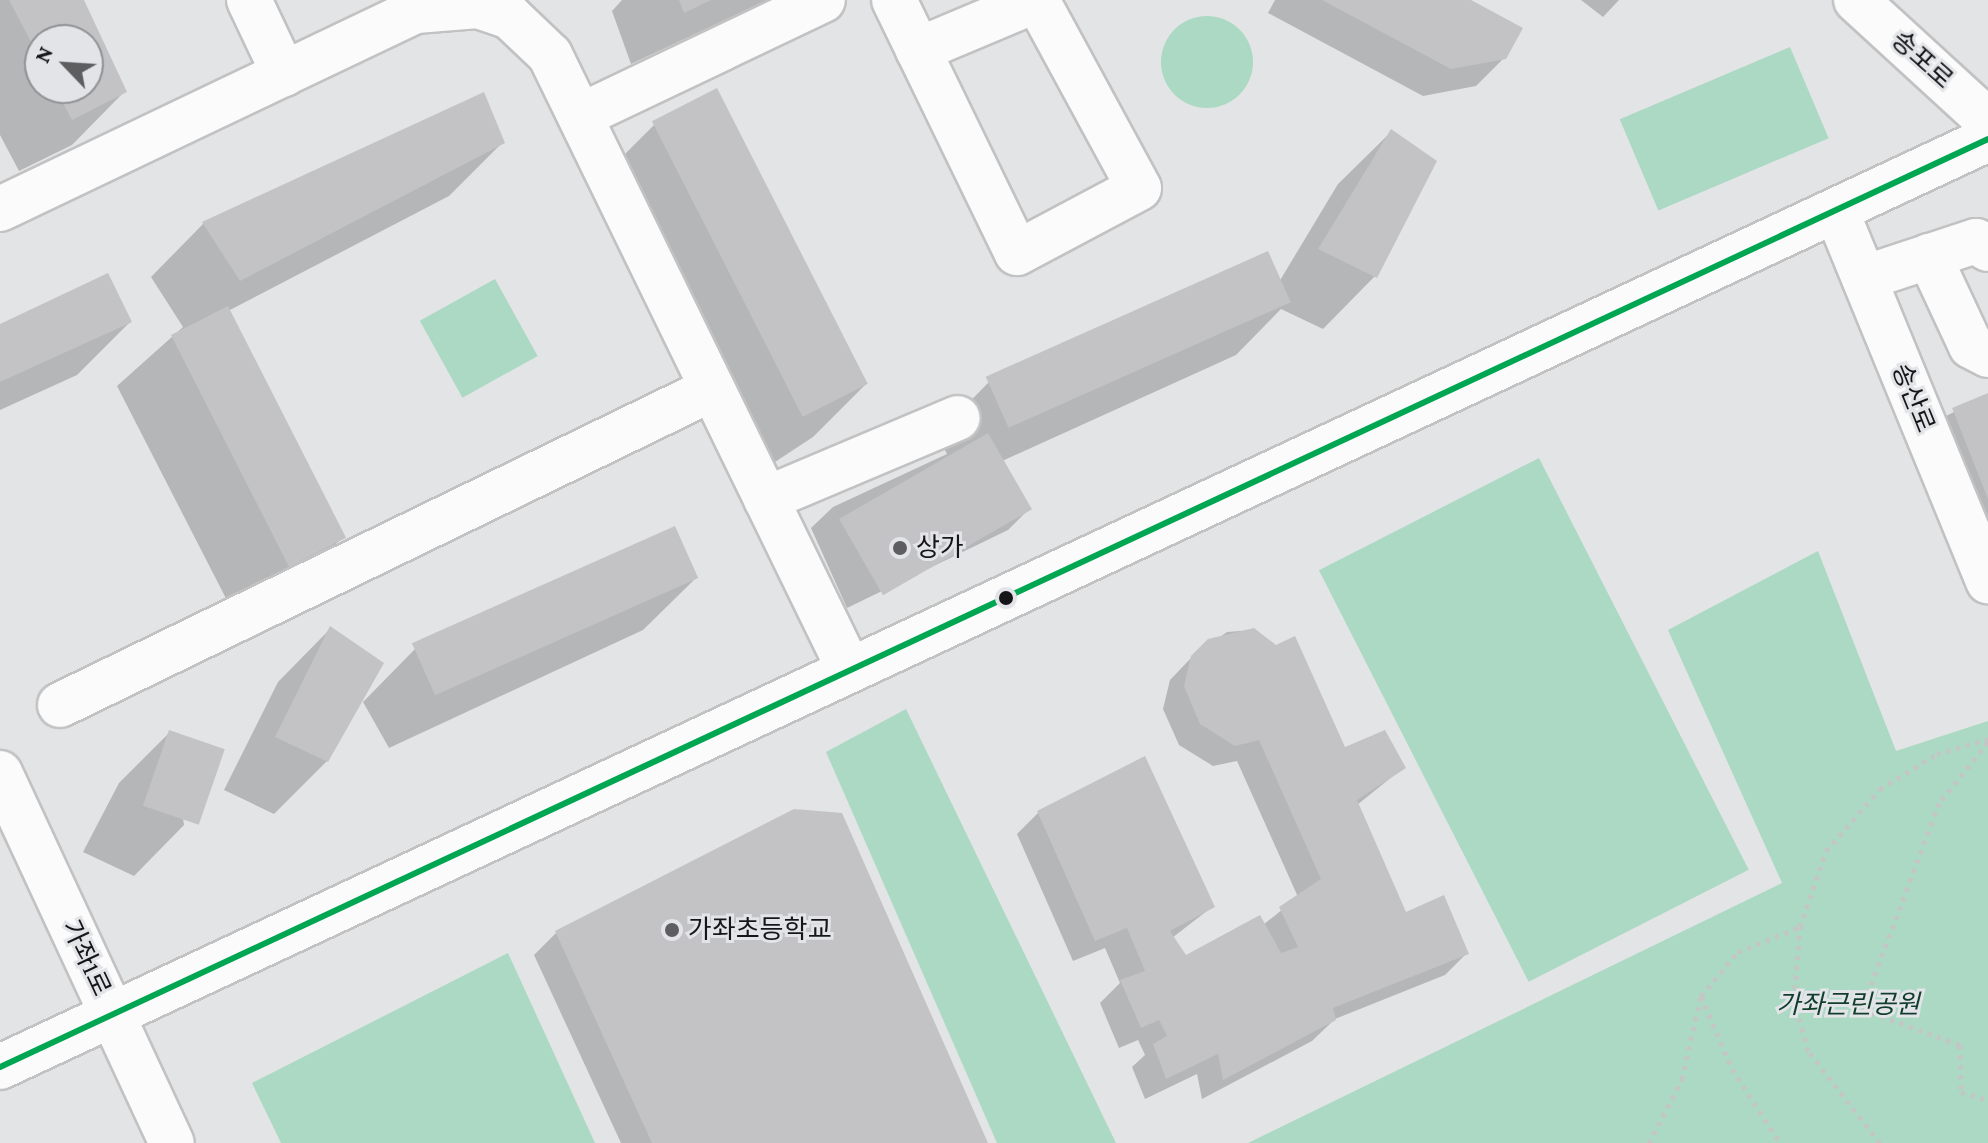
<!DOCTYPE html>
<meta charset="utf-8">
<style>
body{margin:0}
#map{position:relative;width:1988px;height:1143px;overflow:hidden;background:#e3e4e6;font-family:"Crimson Pro","Noto Sans KR",serif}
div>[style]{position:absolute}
.green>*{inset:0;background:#abd9c4;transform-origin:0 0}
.round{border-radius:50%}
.shadow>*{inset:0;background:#0003}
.building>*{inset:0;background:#c3c2c4;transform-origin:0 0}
.path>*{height:5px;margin-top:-2.5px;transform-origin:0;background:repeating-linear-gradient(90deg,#c4c5c5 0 4px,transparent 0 10px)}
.roads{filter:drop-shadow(2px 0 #c2c2c3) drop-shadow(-2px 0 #c2c2c3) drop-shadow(0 2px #c2c2c3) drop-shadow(0 -2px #c2c2c3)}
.minor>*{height:44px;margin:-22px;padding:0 22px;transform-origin:22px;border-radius:22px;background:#fbfbfb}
.bus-1>*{height:6px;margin:-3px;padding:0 3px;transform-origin:3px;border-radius:3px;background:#00a651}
.dots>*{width:22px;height:22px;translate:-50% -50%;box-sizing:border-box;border:4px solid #e2e4e7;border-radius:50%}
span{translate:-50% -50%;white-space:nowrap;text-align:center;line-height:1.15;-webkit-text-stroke:6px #e2e4e7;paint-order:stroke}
.street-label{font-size:26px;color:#161618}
.poi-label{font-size:26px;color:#161618}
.left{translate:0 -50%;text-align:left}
.park-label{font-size:26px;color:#103e2b;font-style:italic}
.north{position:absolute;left:24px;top:24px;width:80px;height:80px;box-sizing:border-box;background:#e2e4e7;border:2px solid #909294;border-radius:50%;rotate:295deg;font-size:22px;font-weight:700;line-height:32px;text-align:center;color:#161618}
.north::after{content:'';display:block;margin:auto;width:28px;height:36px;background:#5e5e60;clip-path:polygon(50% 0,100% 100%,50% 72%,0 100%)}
</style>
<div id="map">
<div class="green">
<div class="round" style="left:1161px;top:16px;width:92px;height:92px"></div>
<div style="left:1790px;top:47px;width:99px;height:185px;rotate:67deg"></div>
<div style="left:495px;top:279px;width:88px;height:86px;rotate:61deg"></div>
<div style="left:1539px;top:458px;width:462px;height:247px;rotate:63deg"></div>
<div style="clip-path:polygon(1818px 551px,1896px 751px,1988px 721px,1988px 1143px,1248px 1143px,1782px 883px,1668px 630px)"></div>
<div style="clip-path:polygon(906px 709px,1116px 1143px,997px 1143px,826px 752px)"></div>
<div style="clip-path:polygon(508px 953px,595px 1143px,281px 1143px,252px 1083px)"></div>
</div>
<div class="shadow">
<div style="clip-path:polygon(evenodd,0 0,82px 0,124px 92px,72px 145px,19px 171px,0 135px,0 0,40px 40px,88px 40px,88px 88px,40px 88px,40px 40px)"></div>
<div style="clip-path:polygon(622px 0,768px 0,631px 64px,612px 11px)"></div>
<div style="clip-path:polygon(1275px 0,1467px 0,1505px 57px,1476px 86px,1423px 96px,1268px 13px)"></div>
<div style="clip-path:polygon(1581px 0,1619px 0,1603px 17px)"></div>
<div style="clip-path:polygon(483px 95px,502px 143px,449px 196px,228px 311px,342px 538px,289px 590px,235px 616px,117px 386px,183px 327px,151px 277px,203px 224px)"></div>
<div style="clip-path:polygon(654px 125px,866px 384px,813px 437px,752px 477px,601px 178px)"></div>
<div style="clip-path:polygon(1391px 132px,1375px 276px,1323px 329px,1281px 309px,1236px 355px,1002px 461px,1030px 508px,1008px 530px,847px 608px,811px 528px,833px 507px,947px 454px,937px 435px,989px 382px,1279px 282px,1338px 184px)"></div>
<div style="clip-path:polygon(130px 322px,77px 375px,0 410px,0 326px)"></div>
<div style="clip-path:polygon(1988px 395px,1988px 522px,1946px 416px)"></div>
<div style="clip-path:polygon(696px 578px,643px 630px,389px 748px,363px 702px,415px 649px)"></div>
<div style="clip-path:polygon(330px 629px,327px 761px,274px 814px,224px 790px,278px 682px)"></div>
<div style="clip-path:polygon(1253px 630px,1344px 749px,1403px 768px,1357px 805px,1405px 915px,1467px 953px,1445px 975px,1335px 1019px,1312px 1041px,1202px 1099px,1197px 1074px,1145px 1099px,1132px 1067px,1145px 1055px,1138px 1040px,1119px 1048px,1100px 1003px,1120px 983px,1105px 948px,1073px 961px,1017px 834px,1039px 812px,1212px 907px,1172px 938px,1185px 957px,1263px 925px,1298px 897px,1237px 761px,1213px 766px,1179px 745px,1163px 709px,1170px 680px,1192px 657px,1227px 632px)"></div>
<div style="clip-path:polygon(170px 732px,184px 825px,134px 876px,83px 852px,119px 783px)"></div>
<div style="clip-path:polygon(556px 933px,986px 1143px,621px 1143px,534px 955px)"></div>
</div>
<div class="building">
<div style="clip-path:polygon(9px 0,84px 0,127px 92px,72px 120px,55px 88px,88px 88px,88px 40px,40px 40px,40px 59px)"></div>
<div style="clip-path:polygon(679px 0,711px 0,684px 13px)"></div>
<div style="clip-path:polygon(1322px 0,1471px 0,1523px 28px,1506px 59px,1451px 69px)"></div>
<div style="left:717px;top:88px;width:332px;height:73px;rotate:63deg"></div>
<div style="clip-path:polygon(484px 92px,505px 143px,240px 281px,202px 222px)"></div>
<div style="clip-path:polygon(1391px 129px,1437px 161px,1377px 278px,1318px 249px)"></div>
<div style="left:1268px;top:251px;width:56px;height:309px;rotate:66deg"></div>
<div style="clip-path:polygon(108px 273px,132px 322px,0 382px,0 324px)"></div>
<div style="left:228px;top:306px;width:260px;height:64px;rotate:63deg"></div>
<div style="clip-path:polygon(1988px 393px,1988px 499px,1952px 408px)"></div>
<div style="left:988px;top:433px;width:88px;height:172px;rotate:60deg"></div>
<div style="left:675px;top:526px;width:57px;height:288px;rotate:66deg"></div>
<div style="clip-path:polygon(330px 626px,384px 663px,328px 762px,275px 737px)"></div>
<div style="clip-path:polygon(1254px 628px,1276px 645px,1295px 636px,1345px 747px,1385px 730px,1406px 768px,1357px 800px,1406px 912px,1444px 895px,1469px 954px,1333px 1008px,1336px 1020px,1223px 1080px,1218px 1054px,1166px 1079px,1153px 1044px,1167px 1036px,1159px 1020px,1141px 1028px,1120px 980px,1145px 971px,1127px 928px,1095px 941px,1037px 811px,1145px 756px,1215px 907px,1170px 931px,1186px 955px,1260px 915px,1281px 953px,1298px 947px,1279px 907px,1321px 879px,1259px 740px,1235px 746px,1200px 724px,1184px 686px,1191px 656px,1208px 639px)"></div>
<div style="left:169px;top:730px;width:59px;height:80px;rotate:19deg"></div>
<div style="clip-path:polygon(794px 809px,842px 813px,988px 1143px,652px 1143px,555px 931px)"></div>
</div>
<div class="path">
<div style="left:1988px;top:742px;width:78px;rotate:128.8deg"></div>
<div style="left:1939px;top:803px;width:220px;rotate:110.5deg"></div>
<div style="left:1862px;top:1009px;width:104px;rotate:20.2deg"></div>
<div style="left:1960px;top:1045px;width:47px;rotate:88.8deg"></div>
<div style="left:1961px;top:1092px;width:28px;rotate:17deg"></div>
<div style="left:1701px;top:996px;width:79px;rotate:67deg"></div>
<div style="left:1732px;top:1069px;width:88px;rotate:57deg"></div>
<div style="left:1649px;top:1143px;width:72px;rotate:-62.7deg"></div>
<div style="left:1682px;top:1079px;width:85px;rotate:-77.1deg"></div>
<div style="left:1701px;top:996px;width:57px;rotate:-49.9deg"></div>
<div style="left:1738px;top:952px;width:67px;rotate:-22deg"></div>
<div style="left:1880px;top:1143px;width:117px;rotate:-128deg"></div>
<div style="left:1808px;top:1051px;width:54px;rotate:-105.1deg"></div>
<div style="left:1794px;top:999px;width:72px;rotate:-85.2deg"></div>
<div style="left:1800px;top:927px;width:80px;rotate:-71.1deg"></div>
<div style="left:1826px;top:851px;width:82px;rotate:-48.9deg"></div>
<div style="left:1880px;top:789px;width:67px;rotate:-31.6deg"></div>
<div style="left:1937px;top:754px;width:53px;rotate:-16.4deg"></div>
</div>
<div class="roads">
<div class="minor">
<div style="left:249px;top:0;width:82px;rotate:64.7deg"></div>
<div style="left:894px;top:0;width:281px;rotate:64.1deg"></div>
<div style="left:1017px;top:253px;width:138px;rotate:-28deg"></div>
<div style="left:1139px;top:188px;width:214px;rotate:-118.5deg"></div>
<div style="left:1856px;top:0;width:179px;rotate:42.5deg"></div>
<div style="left:918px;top:50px;width:129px;rotate:-22.8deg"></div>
<div style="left:580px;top:116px;width:269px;rotate:-25.5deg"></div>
<div style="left:0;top:209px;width:461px;rotate:-25.5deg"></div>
<div style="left:416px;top:11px;width:62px;rotate:-4.6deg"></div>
<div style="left:478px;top:6px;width:34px;rotate:19deg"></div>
<div style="left:510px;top:17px;width:55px;rotate:43.5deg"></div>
<div style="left:550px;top:55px;width:683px;rotate:64.04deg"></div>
<div style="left:1838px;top:215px;width:396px;rotate:67.7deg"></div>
<div style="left:1929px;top:256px;width:99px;rotate:65deg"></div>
<div style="left:1971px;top:346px;width:19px;rotate:28deg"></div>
<div style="left:1864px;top:278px;width:118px;rotate:-18.3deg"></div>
<div style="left:1976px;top:241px;width:14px;rotate:34deg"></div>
<div style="left:766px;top:499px;width:208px;rotate:-22.9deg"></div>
<div style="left:60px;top:705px;width:725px;rotate:-25.86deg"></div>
<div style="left:0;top:773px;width:408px;rotate:65.1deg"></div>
<div style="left:0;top:1067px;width:2194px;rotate:-25.02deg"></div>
</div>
</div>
<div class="bus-1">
<div style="left:0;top:1067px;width:2194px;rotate:-25.02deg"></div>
</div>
<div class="dots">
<div style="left:900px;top:548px;background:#5e5e60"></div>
<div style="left:1006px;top:598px;background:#161618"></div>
<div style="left:672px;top:930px;background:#5e5e60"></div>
</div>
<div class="street-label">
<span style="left:1922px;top:60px;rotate:42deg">송포로</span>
<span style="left:1913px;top:398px;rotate:68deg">송산로</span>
<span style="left:86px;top:958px;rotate:65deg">가좌1로</span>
</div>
<div class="poi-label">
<span class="left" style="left:916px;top:548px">상가</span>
<span class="left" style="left:688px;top:930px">가좌초등학교</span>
</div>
<div class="park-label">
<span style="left:1848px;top:1005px">가좌근린공원</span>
</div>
<div class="north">N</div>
</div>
